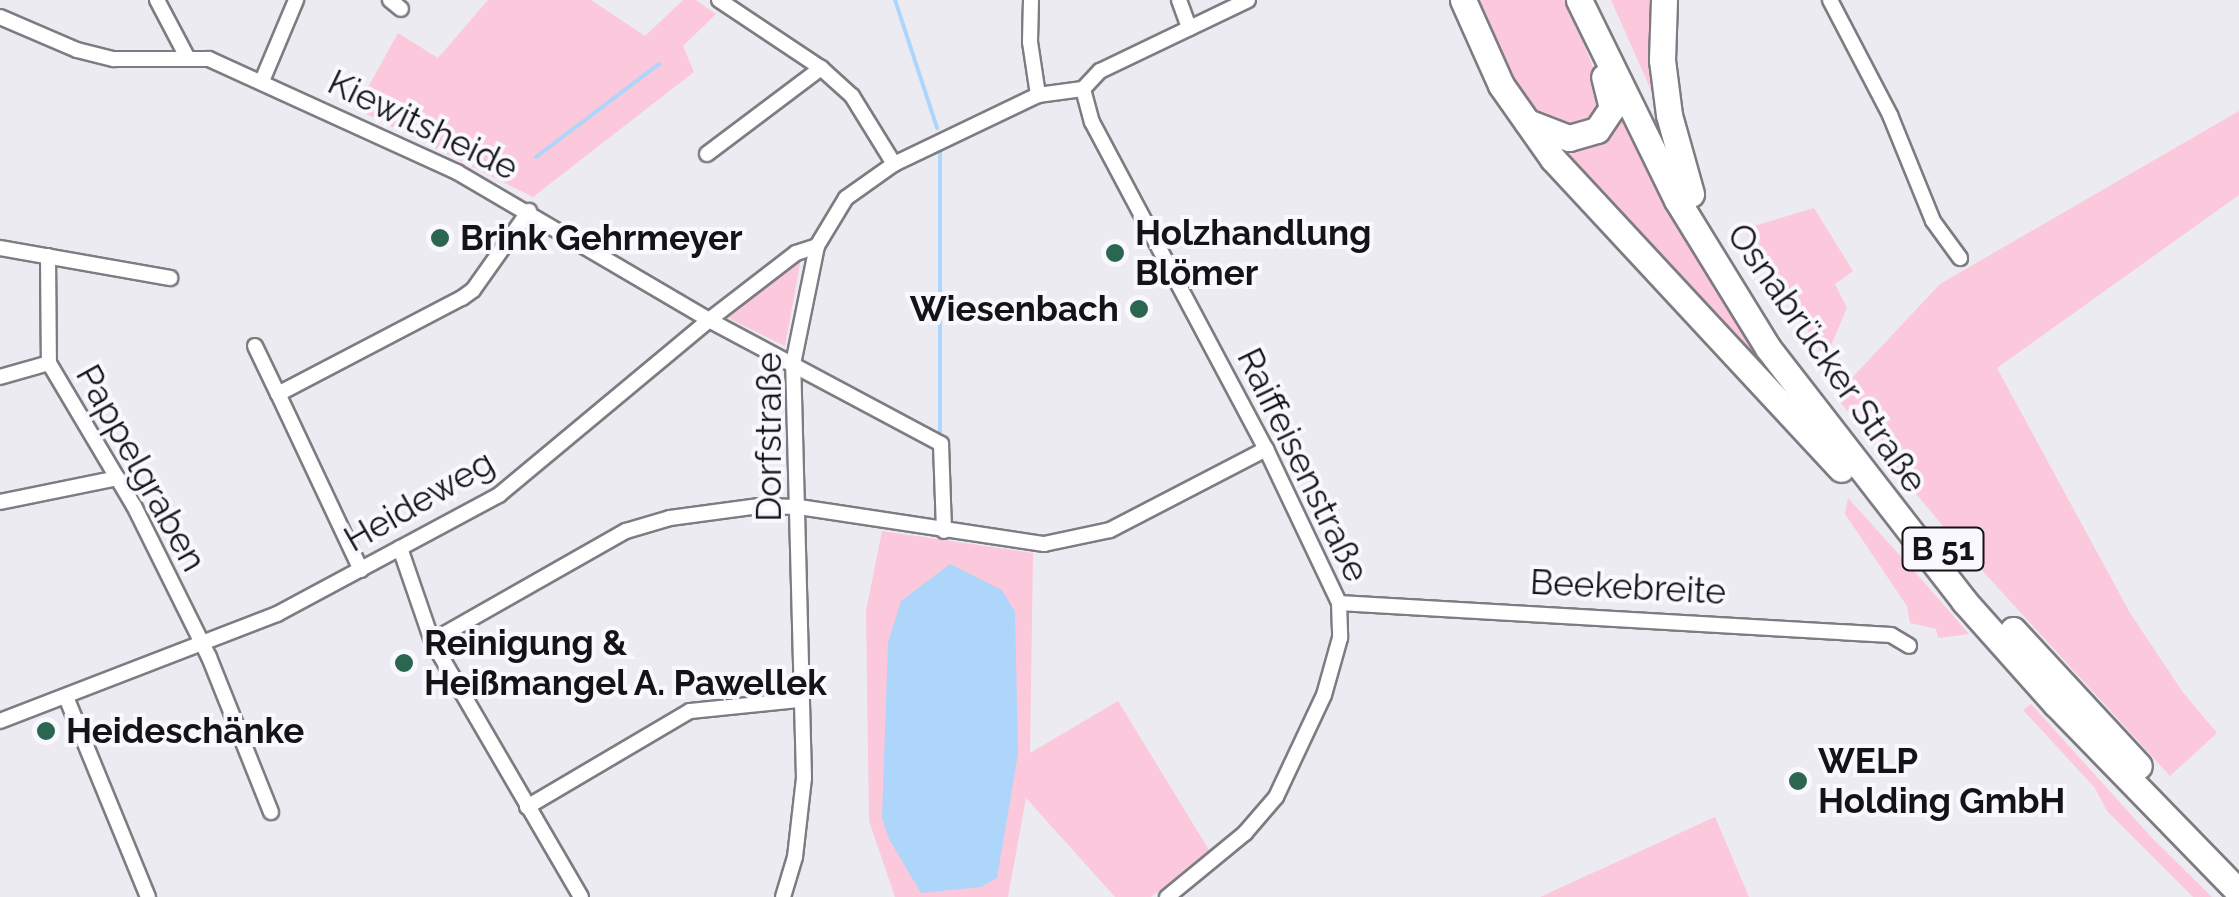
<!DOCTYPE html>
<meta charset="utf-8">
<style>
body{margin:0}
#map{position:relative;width:2239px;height:897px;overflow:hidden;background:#edebf2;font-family:Raleway,sans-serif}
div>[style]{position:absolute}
.green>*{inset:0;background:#fbc8dc}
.water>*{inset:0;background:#aed6fa}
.stream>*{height:4px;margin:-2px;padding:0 2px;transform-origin:2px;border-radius:2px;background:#aed6fa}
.roads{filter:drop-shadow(2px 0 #7e7c83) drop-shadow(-2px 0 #7e7c83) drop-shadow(0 2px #7e7c83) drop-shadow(0 -2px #7e7c83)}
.street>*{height:14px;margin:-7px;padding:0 7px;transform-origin:7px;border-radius:7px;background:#fff}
.highway>*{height:25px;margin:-12.5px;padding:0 12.5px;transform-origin:12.5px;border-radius:12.5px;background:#fff}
.dots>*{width:28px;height:28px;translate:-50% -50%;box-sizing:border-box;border:5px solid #faf8ff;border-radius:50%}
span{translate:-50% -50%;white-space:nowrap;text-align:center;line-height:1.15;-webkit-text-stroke:8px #faf8ff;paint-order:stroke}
.shield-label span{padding:2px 8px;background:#faf8ff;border:2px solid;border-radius:8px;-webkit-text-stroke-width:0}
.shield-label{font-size:32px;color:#141315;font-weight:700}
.street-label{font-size:35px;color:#141315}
.poi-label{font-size:35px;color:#141315;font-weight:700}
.left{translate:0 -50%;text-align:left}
.right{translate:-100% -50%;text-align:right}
</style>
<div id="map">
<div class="green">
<div style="clip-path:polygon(488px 0,591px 0,645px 36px,683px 0,696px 0,716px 14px,683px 46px,694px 72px,533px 197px,356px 109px,398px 33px,438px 58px)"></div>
<div style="clip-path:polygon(1476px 0,1566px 0,1595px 72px,1601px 96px,1598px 117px,1573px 130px,1549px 127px,1519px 98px)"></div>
<div style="clip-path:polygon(1611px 0,1656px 0,1651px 90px)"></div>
<div style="clip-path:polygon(2239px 111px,2239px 195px,1997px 368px,2130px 613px,2182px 691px,2217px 733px,2170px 776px,1957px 543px,1835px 396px,1940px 284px)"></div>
<div style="clip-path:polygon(1623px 116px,1801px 411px,1551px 145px,1573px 150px,1607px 137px)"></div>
<div style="clip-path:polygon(1814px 208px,1853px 271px,1835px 284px,1847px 308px,1825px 359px,1744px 229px)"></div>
<div style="clip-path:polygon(801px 258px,785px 346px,728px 318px)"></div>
<div style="clip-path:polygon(1848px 498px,1922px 580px,1969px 634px,1938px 638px,1936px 629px,1910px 623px,1907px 606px,1845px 514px)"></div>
<div style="clip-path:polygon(882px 531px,1033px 553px,1030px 753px,1118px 701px,1209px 850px,1151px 897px,1115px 897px,1026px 798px,1008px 897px,895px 897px,869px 821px,866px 611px)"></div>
<div style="clip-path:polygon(2031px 704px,2152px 838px,2212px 897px,2193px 897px,2107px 811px,2095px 788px,2023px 710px)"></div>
<div style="clip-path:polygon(1715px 817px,1749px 897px,1540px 897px)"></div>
</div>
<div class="water">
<div style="clip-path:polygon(950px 564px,1002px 590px,1015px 612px,1018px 754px,997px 878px,981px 887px,921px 893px,889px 839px,882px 818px,888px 643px,901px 601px)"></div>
</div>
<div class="stream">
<div style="left:895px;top:0;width:135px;rotate:71.8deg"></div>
<div style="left:536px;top:157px;width:154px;rotate:-37.1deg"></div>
<div style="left:940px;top:432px;width:282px;rotate:-90deg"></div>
</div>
<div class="roads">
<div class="street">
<div style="left:157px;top:0;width:64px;rotate:62.2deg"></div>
<div style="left:390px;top:0;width:14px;rotate:39deg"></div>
<div style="left:719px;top:0;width:123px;rotate:33.7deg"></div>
<div style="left:821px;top:68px;width:42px;rotate:42.1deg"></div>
<div style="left:852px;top:96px;width:80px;rotate:58.3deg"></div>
<div style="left:1031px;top:0;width:42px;rotate:91.4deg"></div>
<div style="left:1030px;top:42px;width:54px;rotate:81.4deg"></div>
<div style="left:1179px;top:0;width:30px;rotate:70deg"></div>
<div style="left:1830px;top:0;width:130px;rotate:62.4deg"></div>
<div style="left:1890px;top:115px;width:114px;rotate:67.9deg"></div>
<div style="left:1933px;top:221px;width:46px;rotate:53.9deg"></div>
<div style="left:0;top:17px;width:84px;rotate:23.2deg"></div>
<div style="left:77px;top:50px;width:38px;rotate:14deg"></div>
<div style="left:114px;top:59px;width:95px"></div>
<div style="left:209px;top:59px;width:273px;rotate:24.5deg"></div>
<div style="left:457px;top:172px;width:292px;rotate:30.4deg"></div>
<div style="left:709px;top:320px;width:263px;rotate:28.1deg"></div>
<div style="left:941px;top:444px;width:87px;rotate:88deg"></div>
<div style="left:262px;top:81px;width:88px;rotate:-67.2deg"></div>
<div style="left:1083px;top:89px;width:34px;rotate:75deg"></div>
<div style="left:1092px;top:122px;width:370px;rotate:62deg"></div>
<div style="left:1266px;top:449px;width:170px;rotate:64.6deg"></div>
<div style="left:1339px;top:603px;width:35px;rotate:88deg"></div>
<div style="left:1340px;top:638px;width:59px;rotate:105.7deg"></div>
<div style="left:1324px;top:695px;width:113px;rotate:115.2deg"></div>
<div style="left:1276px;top:797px;width:48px;rotate:130.7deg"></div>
<div style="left:1245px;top:833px;width:101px;rotate:140.6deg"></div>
<div style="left:1083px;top:89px;width:25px;rotate:-47deg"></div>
<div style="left:1100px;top:71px;width:164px;rotate:-25.6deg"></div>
<div style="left:707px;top:154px;width:143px;rotate:-37deg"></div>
<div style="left:0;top:248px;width:173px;rotate:10deg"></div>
<div style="left:48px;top:256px;width:107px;rotate:89.5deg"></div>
<div style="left:49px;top:363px;width:166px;rotate:59.3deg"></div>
<div style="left:134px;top:506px;width:169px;rotate:63.6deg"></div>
<div style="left:209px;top:657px;width:167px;rotate:68.2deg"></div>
<div style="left:255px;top:346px;width:53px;rotate:64.4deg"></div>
<div style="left:0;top:377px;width:51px;rotate:-15.9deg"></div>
<div style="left:0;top:502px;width:120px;rotate:-11.5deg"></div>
<div style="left:400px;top:548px;width:98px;rotate:71deg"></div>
<div style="left:432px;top:641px;width:296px;rotate:59.8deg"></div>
<div style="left:361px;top:570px;width:195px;rotate:-115.2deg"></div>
<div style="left:278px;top:394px;width:208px;rotate:-27.6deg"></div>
<div style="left:462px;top:298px;width:14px;rotate:-36deg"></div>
<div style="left:473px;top:290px;width:97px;rotate:-54.7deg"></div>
<div style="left:1339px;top:603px;width:553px;rotate:3.32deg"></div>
<div style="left:1891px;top:635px;width:21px;rotate:31deg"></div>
<div style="left:432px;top:641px;width:223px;rotate:-29.6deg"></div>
<div style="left:626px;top:531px;width:46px;rotate:-16.5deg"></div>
<div style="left:670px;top:518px;width:90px;rotate:-7.7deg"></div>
<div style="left:759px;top:506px;width:40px;rotate:1.4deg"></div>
<div style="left:799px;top:507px;width:248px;rotate:8.6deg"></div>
<div style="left:1044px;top:544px;width:67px;rotate:-12deg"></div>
<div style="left:1110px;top:530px;width:176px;rotate:-27.4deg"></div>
<div style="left:66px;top:697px;width:216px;rotate:67.7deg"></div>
<div style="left:0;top:721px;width:297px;rotate:-21.1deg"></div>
<div style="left:277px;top:614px;width:252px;rotate:-28.2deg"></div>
<div style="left:499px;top:495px;width:273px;rotate:-39.8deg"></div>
<div style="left:709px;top:320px;width:110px;rotate:-37.6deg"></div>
<div style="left:796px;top:253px;width:22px;rotate:-18deg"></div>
<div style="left:527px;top:807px;width:189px;rotate:-30.5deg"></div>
<div style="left:690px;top:711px;width:109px;rotate:-5.8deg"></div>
<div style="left:783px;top:897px;width:42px;rotate:-73.3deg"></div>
<div style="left:795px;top:857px;width:80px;rotate:-83.5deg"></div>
<div style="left:804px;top:778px;width:414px;rotate:-91.5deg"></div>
<div style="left:793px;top:364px;width:120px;rotate:-78.5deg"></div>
<div style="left:817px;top:246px;width:56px;rotate:-58.9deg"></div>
<div style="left:846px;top:198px;width:59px;rotate:-35.3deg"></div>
<div style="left:894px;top:164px;width:160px;rotate:-25.6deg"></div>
<div style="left:1038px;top:95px;width:45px;rotate:-7.6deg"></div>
</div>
<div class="highway">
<div style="left:1463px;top:0;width:93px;rotate:65.9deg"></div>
<div style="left:1501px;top:85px;width:90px;rotate:54.9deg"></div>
<div style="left:1553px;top:159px;width:423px;rotate:47.1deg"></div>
<div style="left:1579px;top:0;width:223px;rotate:63.9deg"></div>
<div style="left:1677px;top:200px;width:174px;rotate:58.4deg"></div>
<div style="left:1768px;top:348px;width:320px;rotate:52.2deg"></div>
<div style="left:1964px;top:601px;width:137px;rotate:48.3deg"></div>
<div style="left:2055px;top:703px;width:264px;rotate:45.8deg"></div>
<div style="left:1664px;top:0;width:60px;rotate:91.9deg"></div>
<div style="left:1662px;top:60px;width:55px;rotate:82.7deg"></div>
<div style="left:1669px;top:115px;width:82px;rotate:74.4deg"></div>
<div style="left:1527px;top:122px;width:45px;rotate:20.9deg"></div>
<div style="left:1569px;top:138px;width:29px;rotate:-16deg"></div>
<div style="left:1597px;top:130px;width:27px;rotate:-56deg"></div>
<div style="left:1612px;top:108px;width:32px;rotate:-104deg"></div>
<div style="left:2013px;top:630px;width:185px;rotate:47.2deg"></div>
</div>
</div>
<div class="dots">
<div style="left:440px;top:238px;background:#2b6650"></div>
<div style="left:1115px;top:253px;background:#2b6650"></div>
<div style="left:1139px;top:309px;background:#2b6650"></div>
<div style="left:404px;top:663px;background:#2b6650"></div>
<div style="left:46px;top:731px;background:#2b6650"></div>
<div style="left:1798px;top:781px;background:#2b6650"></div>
</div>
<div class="shield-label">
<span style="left:1943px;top:549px">B 51</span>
</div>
<div class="street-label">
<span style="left:423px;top:125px;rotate:26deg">Kiewitsheide</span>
<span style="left:1827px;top:358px;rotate:55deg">Osnabrücker Straße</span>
<span style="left:769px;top:437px;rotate:-90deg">Dorfstraße</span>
<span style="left:1303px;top:465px;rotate:64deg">Raiffeisenstraße</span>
<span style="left:141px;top:468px;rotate:61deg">Pappelgraben</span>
<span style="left:419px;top:501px;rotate:-30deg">Heideweg</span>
<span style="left:1628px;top:587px;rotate:3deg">Beekebreite</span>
</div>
<div class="poi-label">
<span class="left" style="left:1135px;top:253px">Holzhandlung<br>Blömer</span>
<span class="left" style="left:460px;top:238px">Brink Gehrmeyer</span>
<span class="right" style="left:1119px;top:309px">Wiesenbach</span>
<span class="left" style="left:424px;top:663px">Reinigung &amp;<br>Heißmangel A. Pawellek</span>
<span class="left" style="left:66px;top:731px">Heideschänke</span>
<span class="left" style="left:1818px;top:781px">WELP<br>Holding GmbH</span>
</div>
</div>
